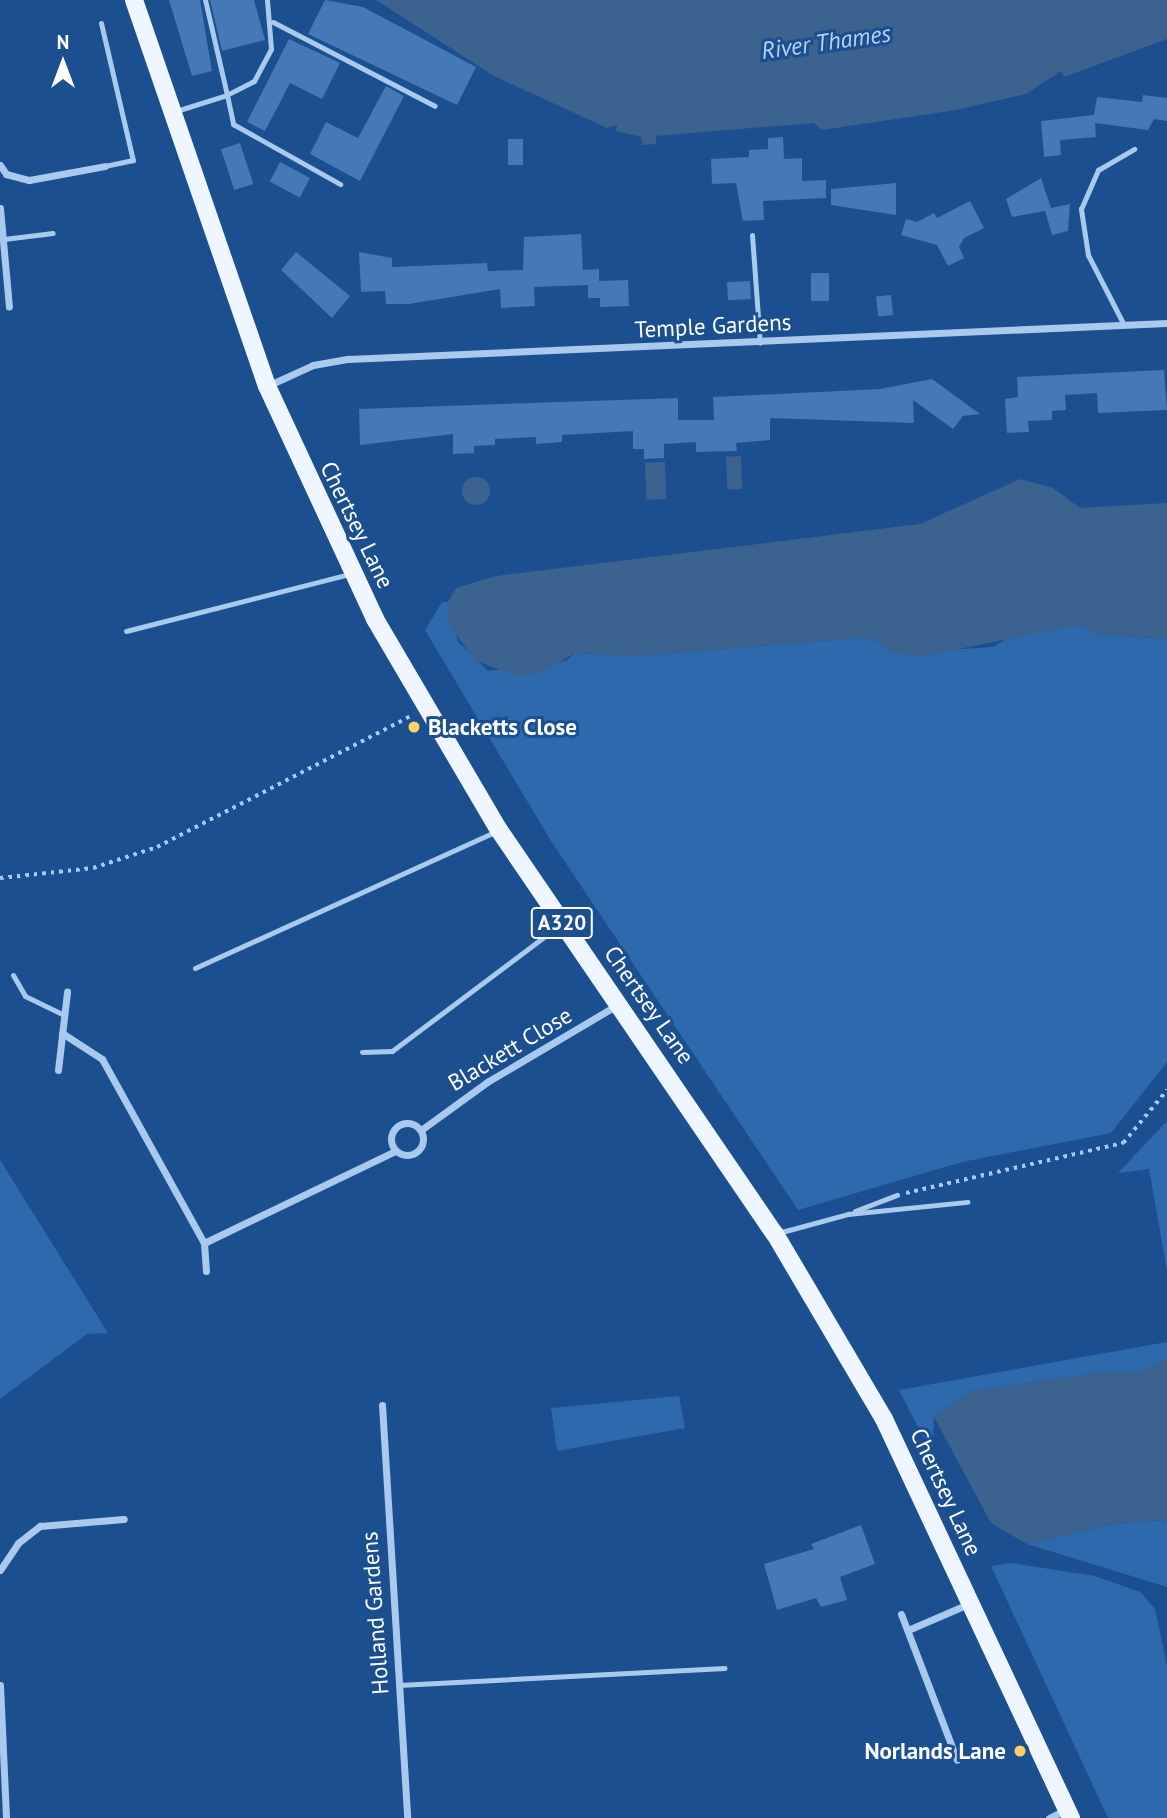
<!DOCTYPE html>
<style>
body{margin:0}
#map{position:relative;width:1167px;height:1818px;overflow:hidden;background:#1b4f8f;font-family:"PT Sans",sans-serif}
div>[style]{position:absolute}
.green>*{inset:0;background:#2e69ad}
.water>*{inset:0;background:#3c6290;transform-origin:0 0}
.round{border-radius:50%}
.building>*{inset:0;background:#4478b7;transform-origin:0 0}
.path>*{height:3.5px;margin-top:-1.75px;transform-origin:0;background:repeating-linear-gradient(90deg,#a9c9ee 0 3.5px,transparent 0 8.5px)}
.lane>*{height:5px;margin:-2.5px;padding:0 2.5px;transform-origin:2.5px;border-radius:2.5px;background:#a9c9ee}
.street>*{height:7px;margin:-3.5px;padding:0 3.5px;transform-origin:3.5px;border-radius:3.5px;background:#a9c9ee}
.street>.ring{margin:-3.5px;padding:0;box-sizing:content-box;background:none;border:7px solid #a9c9ee;border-radius:50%}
.primary>*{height:18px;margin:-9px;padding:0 9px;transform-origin:9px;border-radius:9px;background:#f0f6ff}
.dots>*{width:19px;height:19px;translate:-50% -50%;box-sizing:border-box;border:4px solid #1b4f8f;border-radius:50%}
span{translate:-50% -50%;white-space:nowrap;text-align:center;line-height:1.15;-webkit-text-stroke:6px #1b4f8f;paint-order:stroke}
.shield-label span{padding:2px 5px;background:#1b4f8f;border:2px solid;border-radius:5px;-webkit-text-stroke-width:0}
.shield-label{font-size:21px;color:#fff;font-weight:700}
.street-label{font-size:23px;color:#fff}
.poi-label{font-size:23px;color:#fff;font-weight:700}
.left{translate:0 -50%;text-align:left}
.right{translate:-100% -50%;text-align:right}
.water-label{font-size:24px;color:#b5d3f5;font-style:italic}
.north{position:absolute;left:28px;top:28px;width:70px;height:70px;-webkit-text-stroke:5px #1b4f8f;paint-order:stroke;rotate:0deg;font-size:19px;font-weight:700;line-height:28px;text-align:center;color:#fff}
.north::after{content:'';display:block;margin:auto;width:24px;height:32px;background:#fff;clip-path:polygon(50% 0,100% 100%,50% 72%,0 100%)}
</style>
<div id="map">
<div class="green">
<div style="clip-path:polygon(442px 602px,448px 602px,458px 642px,488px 671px,566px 661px,575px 653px,635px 656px,869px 637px,895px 653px,993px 647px,1013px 635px,1077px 625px,1097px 634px,1167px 639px,1167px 1062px,1111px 1133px,962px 1162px,798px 1210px,551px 841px,425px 630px)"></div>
<div style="clip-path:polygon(1167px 1121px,1167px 1271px,1149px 1169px,1118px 1173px)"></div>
<div style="clip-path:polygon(0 1160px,108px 1333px,87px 1334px,0 1399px)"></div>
<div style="clip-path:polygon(1167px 1342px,1167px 1358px,1139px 1373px,1102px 1372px,969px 1392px,934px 1417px,932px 1454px,899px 1390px)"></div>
<div style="clip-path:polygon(679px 1396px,685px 1428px,557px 1451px,551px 1408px)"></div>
<div style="clip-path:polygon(1167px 1520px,1167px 1587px,1027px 1544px,1117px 1523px)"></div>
<div style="clip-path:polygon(1011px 1563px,1095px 1576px,1140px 1592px,1155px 1609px,1167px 1666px,1167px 1818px,1108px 1818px,991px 1566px)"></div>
</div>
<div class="water">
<div style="clip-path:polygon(376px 0,1167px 0,1167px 39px,1064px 77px,1061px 71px,1026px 94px,956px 110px,822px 130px,814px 123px,656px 136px,656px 144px,642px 145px,641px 137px,616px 131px,617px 125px,607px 128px,494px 76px)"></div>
<div style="left:741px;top:456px;width:33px;height:15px;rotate:88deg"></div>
<div style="left:665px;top:462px;width:37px;height:20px;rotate:88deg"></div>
<div class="round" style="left:462px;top:477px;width:28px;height:28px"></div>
<div style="clip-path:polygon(1020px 479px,1053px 488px,1080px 508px,1167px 503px,1167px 639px,1097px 634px,1077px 625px,919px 657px,895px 653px,869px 637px,635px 656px,575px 653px,540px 673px,516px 676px,474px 660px,449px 624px,448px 602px,456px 588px,496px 576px,920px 524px)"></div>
<div style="clip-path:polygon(1167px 1358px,1167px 1520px,1117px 1523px,1027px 1544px,991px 1523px,934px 1417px,969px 1392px,1102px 1372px,1139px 1373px)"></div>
</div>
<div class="building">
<div style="clip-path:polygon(169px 0,200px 0,212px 71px,192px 76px)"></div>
<div style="clip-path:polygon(210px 0,254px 0,265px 40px,222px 51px)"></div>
<div style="clip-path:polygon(325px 0,363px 7px,476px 67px,457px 105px,308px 34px)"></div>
<div style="clip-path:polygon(289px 39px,340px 63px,322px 99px,290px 83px,265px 131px,247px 122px)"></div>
<div style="clip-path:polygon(386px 86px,404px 96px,360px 181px,310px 154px,326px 122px,358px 138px)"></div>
<div style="clip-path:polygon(1143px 95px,1167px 98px,1167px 121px,1154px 119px,1148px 130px,1095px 123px,1096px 137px,1060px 140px,1061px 155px,1044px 157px,1041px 121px,1094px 115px,1097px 97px,1142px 102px)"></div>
<div style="clip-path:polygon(783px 137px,784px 159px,802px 158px,802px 181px,826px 180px,826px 198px,763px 201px,764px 220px,743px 221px,736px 183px,712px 184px,711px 159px,749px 157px,749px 150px,768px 149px,768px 138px)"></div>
<div style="left:508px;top:139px;width:15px;height:26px"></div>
<div style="left:240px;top:143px;width:43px;height:20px;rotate:72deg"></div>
<div style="left:280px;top:162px;width:34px;height:22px;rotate:28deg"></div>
<div style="clip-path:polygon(1041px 178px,1051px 208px,1070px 204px,1068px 231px,1052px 235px,1045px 211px,1012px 217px,1006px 199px)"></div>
<div style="clip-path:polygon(896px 183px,896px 215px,831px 205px,831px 189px)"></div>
<div style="clip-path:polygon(970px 201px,984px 228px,964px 238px,959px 247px,964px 258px,948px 266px,937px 245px,901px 235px,906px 219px,917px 222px,934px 213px,937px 218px)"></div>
<div style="clip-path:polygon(581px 234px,583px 270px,599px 269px,599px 281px,628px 280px,629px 306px,600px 307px,600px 298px,588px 298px,588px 285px,534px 287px,535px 306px,501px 308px,500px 289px,409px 304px,386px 304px,385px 291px,361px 292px,359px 252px,392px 258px,392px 267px,487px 263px,488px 271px,523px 270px,524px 237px)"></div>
<div style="clip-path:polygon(296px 252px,350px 296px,332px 318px,281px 270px)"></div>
<div style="left:811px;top:273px;width:18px;height:28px"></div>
<div style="left:750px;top:281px;width:18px;height:23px;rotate:87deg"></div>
<div style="left:891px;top:295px;width:20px;height:15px;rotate:84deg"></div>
<div style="clip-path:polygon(1164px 370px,1167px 410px,1098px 413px,1097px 393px,1065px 395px,1066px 410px,1052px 411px,1052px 420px,1028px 421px,1029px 432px,1007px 433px,1005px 399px,1018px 397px,1017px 377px)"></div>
<div style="clip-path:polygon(932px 379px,980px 414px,963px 416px,953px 429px,913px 400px,914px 423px,770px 418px,770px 440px,736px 443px,737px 451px,696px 452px,696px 442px,664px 444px,664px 458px,644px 459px,644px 449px,633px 449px,633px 431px,562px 435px,562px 442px,536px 444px,536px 437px,495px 439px,495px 445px,474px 446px,474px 453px,453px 454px,453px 434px,360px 445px,359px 409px,678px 398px,678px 420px,714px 420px,713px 397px,880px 389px)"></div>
<div style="clip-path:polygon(861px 1525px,875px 1564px,840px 1577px,847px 1600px,821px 1607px,816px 1598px,777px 1610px,764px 1564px,814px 1549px,811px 1544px)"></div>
</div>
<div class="path">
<div style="left:0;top:878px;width:94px;rotate:-6.1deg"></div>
<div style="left:93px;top:868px;width:67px;rotate:-18.2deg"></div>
<div style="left:157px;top:847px;width:286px;rotate:-27.3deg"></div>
<div style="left:906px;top:1193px;width:223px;rotate:-13deg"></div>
<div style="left:1123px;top:1143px;width:69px;rotate:-50.3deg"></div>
</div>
<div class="lane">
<div style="left:267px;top:0;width:49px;rotate:85.3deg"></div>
<div style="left:271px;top:49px;width:36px;rotate:118deg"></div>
<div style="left:254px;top:81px;width:30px;rotate:153deg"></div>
<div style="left:227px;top:95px;width:30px;rotate:78deg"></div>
<div style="left:233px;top:124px;width:123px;rotate:29.3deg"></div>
<div style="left:273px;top:22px;width:182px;rotate:27.4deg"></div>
<div style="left:101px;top:23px;width:141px;rotate:76.9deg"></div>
<div style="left:133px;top:160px;width:29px;rotate:168deg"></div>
<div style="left:176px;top:111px;width:53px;rotate:-17.4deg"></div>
<div style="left:227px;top:95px;width:98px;rotate:-103deg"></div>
<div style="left:752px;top:235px;width:108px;rotate:85.8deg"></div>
<div style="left:4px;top:239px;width:49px;rotate:-7deg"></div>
<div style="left:1124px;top:325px;width:79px;rotate:-117.2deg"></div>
<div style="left:1088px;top:255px;width:47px;rotate:-98.7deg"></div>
<div style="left:1081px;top:209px;width:43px;rotate:-66.4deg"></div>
<div style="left:1098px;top:170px;width:42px;rotate:-30.3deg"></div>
<div style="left:126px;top:631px;width:230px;rotate:-14.3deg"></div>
<div style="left:195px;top:968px;width:329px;rotate:-24.4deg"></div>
<div style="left:13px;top:975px;width:24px;rotate:60deg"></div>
<div style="left:25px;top:996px;width:43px;rotate:26deg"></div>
<div style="left:362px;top:1052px;width:30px;rotate:-2deg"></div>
<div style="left:392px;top:1051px;width:211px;rotate:-36.9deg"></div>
<div style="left:855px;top:1211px;width:45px;rotate:-20.9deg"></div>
<div style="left:778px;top:1233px;width:73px;rotate:-15.2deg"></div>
<div style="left:848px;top:1214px;width:120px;rotate:-5.8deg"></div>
<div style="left:399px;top:1685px;width:326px;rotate:-3deg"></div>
</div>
<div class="street">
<div style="left:0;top:165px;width:11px;rotate:56deg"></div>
<div style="left:6px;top:174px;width:24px;rotate:15deg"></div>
<div style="left:29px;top:180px;width:77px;rotate:-10.4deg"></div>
<div style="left:0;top:208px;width:99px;rotate:84.8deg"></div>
<div style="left:267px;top:386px;width:51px;rotate:-24.5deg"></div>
<div style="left:313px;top:365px;width:36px;rotate:-10deg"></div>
<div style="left:348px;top:359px;width:820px;rotate:-2.52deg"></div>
<div style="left:62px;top:1033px;width:48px;rotate:33deg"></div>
<div style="left:102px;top:1059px;width:210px;rotate:61deg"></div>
<div style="left:204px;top:1243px;width:28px;rotate:86deg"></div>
<div style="left:58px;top:1070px;width:79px;rotate:-83.4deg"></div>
<div class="ring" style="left:391px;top:1123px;width:25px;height:25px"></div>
<div style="left:421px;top:1130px;width:82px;rotate:-36deg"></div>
<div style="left:487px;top:1082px;width:153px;rotate:-30.6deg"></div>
<div style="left:204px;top:1243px;width:212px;rotate:-25.7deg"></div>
<div style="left:382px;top:1405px;width:414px;rotate:86.5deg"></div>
<div style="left:0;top:1570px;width:32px;rotate:-56deg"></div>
<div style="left:18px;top:1543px;width:28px;rotate:-38deg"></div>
<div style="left:40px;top:1526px;width:84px;rotate:-4.8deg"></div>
<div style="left:901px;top:1614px;width:156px;rotate:69deg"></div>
<div style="left:908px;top:1630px;width:65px;rotate:-23.4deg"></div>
<div style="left:0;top:1685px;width:133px;rotate:87.4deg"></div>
<div style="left:1049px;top:1818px;width:20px;rotate:-27deg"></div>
</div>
<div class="primary">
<div style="left:134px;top:0;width:408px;rotate:71deg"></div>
<div style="left:267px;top:386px;width:257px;rotate:65.1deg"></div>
<div style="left:375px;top:619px;width:245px;rotate:59.6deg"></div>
<div style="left:499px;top:830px;width:489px;rotate:55.7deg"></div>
<div style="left:775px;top:1234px;width:215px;rotate:59.5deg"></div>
<div style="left:884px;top:1419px;width:441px;rotate:64.9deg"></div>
</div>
<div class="dots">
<div style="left:414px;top:727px;background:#ffd166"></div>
<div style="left:1020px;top:1751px;background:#ffd166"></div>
</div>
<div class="shield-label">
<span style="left:562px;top:923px">A320</span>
</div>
<div class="street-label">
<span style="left:713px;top:326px;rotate:-3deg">Temple Gardens</span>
<span style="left:357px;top:525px;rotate:64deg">Chertsey Lane</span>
<span style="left:649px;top:1005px;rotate:55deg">Chertsey Lane</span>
<span style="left:510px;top:1049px;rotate:-31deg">Blackett Close</span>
<span style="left:946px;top:1492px;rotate:65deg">Chertsey Lane</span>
<span style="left:375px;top:1613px;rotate:-94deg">Holland Gardens</span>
</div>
<div class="poi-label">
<span class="left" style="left:428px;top:727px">Blacketts Close</span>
<span class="right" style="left:1006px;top:1751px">Norlands Lane</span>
</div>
<div class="water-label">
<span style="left:826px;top:42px;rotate:-8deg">River Thames</span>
</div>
<div class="north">N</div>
</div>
